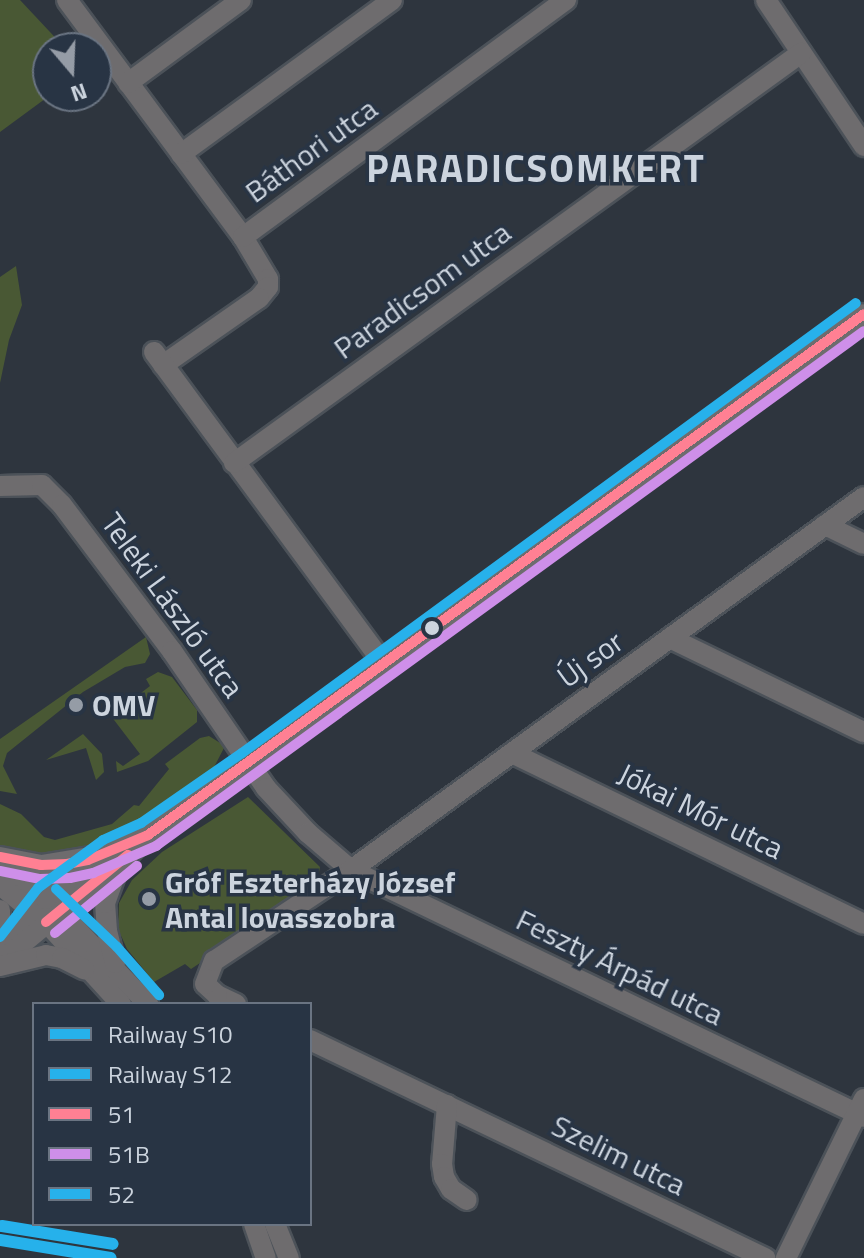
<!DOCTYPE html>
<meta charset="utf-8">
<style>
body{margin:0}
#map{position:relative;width:864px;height:1258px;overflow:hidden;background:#2e353e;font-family:"Titillium Web",sans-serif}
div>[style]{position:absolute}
.green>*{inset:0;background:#495834}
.roads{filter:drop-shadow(2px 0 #4c5259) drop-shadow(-2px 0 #4c5259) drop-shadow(0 2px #4c5259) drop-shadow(0 -2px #4c5259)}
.minor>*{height:20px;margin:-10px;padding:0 10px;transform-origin:10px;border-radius:10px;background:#6e6c6e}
.bus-1>*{height:10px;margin:-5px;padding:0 5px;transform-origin:5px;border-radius:5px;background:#ff8093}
.bus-2>*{height:10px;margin:-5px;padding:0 5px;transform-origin:5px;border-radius:5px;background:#ce8fe9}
.bus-3>*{height:10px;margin:-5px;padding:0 5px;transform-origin:5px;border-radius:5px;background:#27b1eb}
.rail-1>*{height:12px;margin:-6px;padding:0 6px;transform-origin:6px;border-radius:6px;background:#26b1eb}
.rail-2>*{height:12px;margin:-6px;padding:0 6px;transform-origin:6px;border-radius:6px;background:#26b1eb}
.dots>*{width:22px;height:22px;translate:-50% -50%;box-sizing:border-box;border:4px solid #283444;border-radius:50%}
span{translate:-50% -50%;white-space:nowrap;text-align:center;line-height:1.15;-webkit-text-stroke:7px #283444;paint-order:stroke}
.street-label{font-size:30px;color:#ccd4de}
.poi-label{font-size:30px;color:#ccd4de;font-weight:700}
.left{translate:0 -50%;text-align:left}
.district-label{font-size:38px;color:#ccd4de;font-weight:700;letter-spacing:2px}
.legend{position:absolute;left:32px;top:1002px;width:280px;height:224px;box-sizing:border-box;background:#283444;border:2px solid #6a7482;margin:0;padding:10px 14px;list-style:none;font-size:24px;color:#ccd4de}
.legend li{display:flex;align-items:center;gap:16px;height:40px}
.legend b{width:40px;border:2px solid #6a7482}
.north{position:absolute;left:32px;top:32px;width:80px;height:80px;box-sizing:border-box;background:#283444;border:2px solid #6a7482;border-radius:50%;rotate:161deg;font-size:22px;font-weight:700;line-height:32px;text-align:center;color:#ccd4de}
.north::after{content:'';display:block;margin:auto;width:28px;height:36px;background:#959ca6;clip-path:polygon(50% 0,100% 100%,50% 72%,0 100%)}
</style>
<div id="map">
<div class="green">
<div style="clip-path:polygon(0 0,20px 0,65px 48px,48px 48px,49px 96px,0 132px)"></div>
<div style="clip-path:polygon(16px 266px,22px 305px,9px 340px,0 383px,0 277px)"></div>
<div style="clip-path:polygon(146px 637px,150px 654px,145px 663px,125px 667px,83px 692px,7px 753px,3px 766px,17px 794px,0 791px,0 739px)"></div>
<div style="clip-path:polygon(158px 672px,172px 677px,197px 710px,197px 722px,148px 761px,117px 772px,116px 761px,123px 766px,140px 754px,111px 716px,109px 707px,114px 702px,120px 709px,150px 686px,146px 679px)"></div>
<div style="clip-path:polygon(83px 734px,102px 754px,104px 772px,96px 780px,86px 748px,46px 760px)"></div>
<div style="clip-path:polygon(209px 736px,225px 746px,211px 773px,102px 846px,88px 852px,42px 857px,37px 854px,31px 860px,0 852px,0 804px,21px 814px,44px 837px,55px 840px,112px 824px,134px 805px,139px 806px,169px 769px,165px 764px,200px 738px)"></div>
<div style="clip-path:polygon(248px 797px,320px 867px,319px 872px,292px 890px,297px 899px,191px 969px,185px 964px,154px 982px,127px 949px,118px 929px,119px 903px,132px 880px,162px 852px)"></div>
</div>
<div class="roads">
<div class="minor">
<div style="left:67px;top:0;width:295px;rotate:53.4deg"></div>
<div style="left:243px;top:237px;width:49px;rotate:59.2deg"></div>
<div style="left:268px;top:279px;width:8px;rotate:90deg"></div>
<div style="left:268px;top:287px;width:14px;rotate:129deg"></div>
<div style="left:259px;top:298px;width:117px;rotate:145.1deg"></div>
<div style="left:766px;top:0;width:176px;rotate:56.1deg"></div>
<div style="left:128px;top:83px;width:140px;rotate:-36.3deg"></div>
<div style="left:181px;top:154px;width:261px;rotate:-36.1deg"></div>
<div style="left:243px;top:237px;width:401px;rotate:-36.3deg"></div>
<div style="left:154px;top:352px;width:389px;rotate:53.6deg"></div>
<div style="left:234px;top:463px;width:700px;rotate:-35.87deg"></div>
<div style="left:0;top:486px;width:42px;rotate:-1.4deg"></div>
<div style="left:42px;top:485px;width:28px;rotate:45deg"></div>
<div style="left:62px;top:505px;width:183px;rotate:53deg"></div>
<div style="left:172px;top:651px;width:166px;rotate:55.5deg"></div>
<div style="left:266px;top:788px;width:62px;rotate:47deg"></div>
<div style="left:308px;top:833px;width:57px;rotate:40.7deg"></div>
<div style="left:351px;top:870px;width:569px;rotate:25.71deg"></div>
<div style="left:825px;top:525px;width:43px;rotate:26deg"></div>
<div style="left:670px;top:638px;width:216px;rotate:25.9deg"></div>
<div style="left:512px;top:753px;width:391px;rotate:25.9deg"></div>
<div style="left:0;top:857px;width:42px;rotate:11deg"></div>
<div style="left:41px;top:865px;width:57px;rotate:-9.1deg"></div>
<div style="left:0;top:864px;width:75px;rotate:38.5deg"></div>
<div style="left:59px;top:911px;width:129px;rotate:46.3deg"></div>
<div style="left:0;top:885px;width:59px;rotate:38.8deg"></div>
<div style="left:46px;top:922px;width:111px;rotate:47.6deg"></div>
<div style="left:0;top:910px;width:36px;rotate:90deg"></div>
<div style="left:15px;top:938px;width:50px;rotate:-51.5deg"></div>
<div style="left:46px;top:899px;width:81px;rotate:-36.4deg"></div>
<div style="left:111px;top:851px;width:29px;rotate:-25deg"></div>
<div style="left:0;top:962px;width:156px;rotate:-39.5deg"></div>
<div style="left:120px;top:863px;width:40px;rotate:-45deg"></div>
<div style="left:148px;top:835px;width:124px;rotate:-34.8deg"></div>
<div style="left:250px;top:764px;width:761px;rotate:-36.24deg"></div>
<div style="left:115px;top:963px;width:33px;rotate:-104deg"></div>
<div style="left:107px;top:931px;width:28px;rotate:-94deg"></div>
<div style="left:105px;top:903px;width:38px;rotate:-70deg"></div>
<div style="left:0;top:966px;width:47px;rotate:-13.4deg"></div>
<div style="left:46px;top:955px;width:16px;rotate:11deg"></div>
<div style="left:62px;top:958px;width:25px;rotate:27deg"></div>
<div style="left:236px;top:1004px;width:21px;rotate:-155deg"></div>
<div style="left:217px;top:995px;width:16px;rotate:-137deg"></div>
<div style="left:205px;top:984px;width:25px;rotate:-69deg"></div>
<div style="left:214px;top:961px;width:164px;rotate:-33.6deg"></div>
<div style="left:351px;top:870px;width:634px;rotate:-36.02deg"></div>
<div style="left:310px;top:1040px;width:505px;rotate:25.6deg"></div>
<div style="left:447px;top:1105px;width:59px;rotate:94.8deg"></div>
<div style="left:442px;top:1164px;width:13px;rotate:81deg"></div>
<div style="left:444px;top:1177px;width:14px;rotate:60deg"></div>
<div style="left:451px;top:1189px;width:19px;rotate:35deg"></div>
<div style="left:254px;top:1224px;width:36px;rotate:71deg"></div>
<div style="left:275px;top:1224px;width:37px;rotate:68deg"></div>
<div style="left:786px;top:1258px;width:177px;rotate:-63.9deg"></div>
</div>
</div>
<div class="bus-1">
<div style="left:0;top:857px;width:42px;rotate:11deg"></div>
<div style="left:41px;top:865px;width:26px;rotate:-2deg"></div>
<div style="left:67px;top:864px;width:21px;rotate:-11deg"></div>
<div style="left:88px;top:860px;width:65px;rotate:-22.6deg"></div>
<div style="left:148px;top:835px;width:885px;rotate:-36.04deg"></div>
<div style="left:46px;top:922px;width:106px;rotate:-39.3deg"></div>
</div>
<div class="bus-2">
<div style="left:0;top:871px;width:41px;rotate:11.3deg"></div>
<div style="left:40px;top:879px;width:30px;rotate:-2deg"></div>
<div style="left:70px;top:878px;width:24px;rotate:-12deg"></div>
<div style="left:93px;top:873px;width:69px;rotate:-23.2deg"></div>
<div style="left:156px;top:846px;width:875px;rotate:-36.03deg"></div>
<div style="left:55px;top:933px;width:106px;rotate:-39.3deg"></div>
</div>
<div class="bus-3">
<div style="left:56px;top:889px;width:84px;rotate:43.6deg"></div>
<div style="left:117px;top:947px;width:64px;rotate:48.8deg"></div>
<div style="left:0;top:937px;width:62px;rotate:-52.2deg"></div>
<div style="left:38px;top:888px;width:81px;rotate:-36.4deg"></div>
<div style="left:103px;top:840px;width:42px;rotate:-24.1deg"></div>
<div style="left:141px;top:823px;width:123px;rotate:-34.7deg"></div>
<div style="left:242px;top:753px;width:761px;rotate:-36.24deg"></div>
</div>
<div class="rail-1">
<div style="left:0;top:1240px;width:112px;rotate:9.2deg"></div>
</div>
<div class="rail-2">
<div style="left:2px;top:1226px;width:112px;rotate:9.2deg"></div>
</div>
<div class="dots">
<div style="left:432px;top:628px;background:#ccd4de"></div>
<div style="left:76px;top:705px;background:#959ca6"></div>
<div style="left:149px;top:899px;background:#959ca6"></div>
</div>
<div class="street-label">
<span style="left:311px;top:150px;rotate:-36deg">Báthori utca</span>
<span style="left:422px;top:290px;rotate:-36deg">Paradicsom utca</span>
<span style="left:173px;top:605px;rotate:54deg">Teleki László utca</span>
<span style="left:590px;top:659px;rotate:-36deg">Új sor</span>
<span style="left:701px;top:811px;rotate:26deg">Jókai Mór utca</span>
<span style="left:620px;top:967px;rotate:26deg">Feszty Árpád utca</span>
<span style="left:619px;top:1155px;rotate:26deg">Szelim utca</span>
</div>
<div class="poi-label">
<span class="left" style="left:92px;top:705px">OMV</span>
<span class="left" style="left:165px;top:899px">Gróf Eszterházy József<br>Antal lovasszobra</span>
</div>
<div class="district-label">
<span style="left:536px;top:169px">PARADICSOMKERT</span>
</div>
<ul class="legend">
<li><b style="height:10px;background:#26b1eb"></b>Railway S10</li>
<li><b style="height:10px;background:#26b1eb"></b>Railway S12</li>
<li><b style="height:10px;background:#ff8093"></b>51</li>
<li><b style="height:10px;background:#ce8fe9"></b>51B</li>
<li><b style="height:10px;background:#27b1eb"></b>52</li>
</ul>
<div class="north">N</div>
</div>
